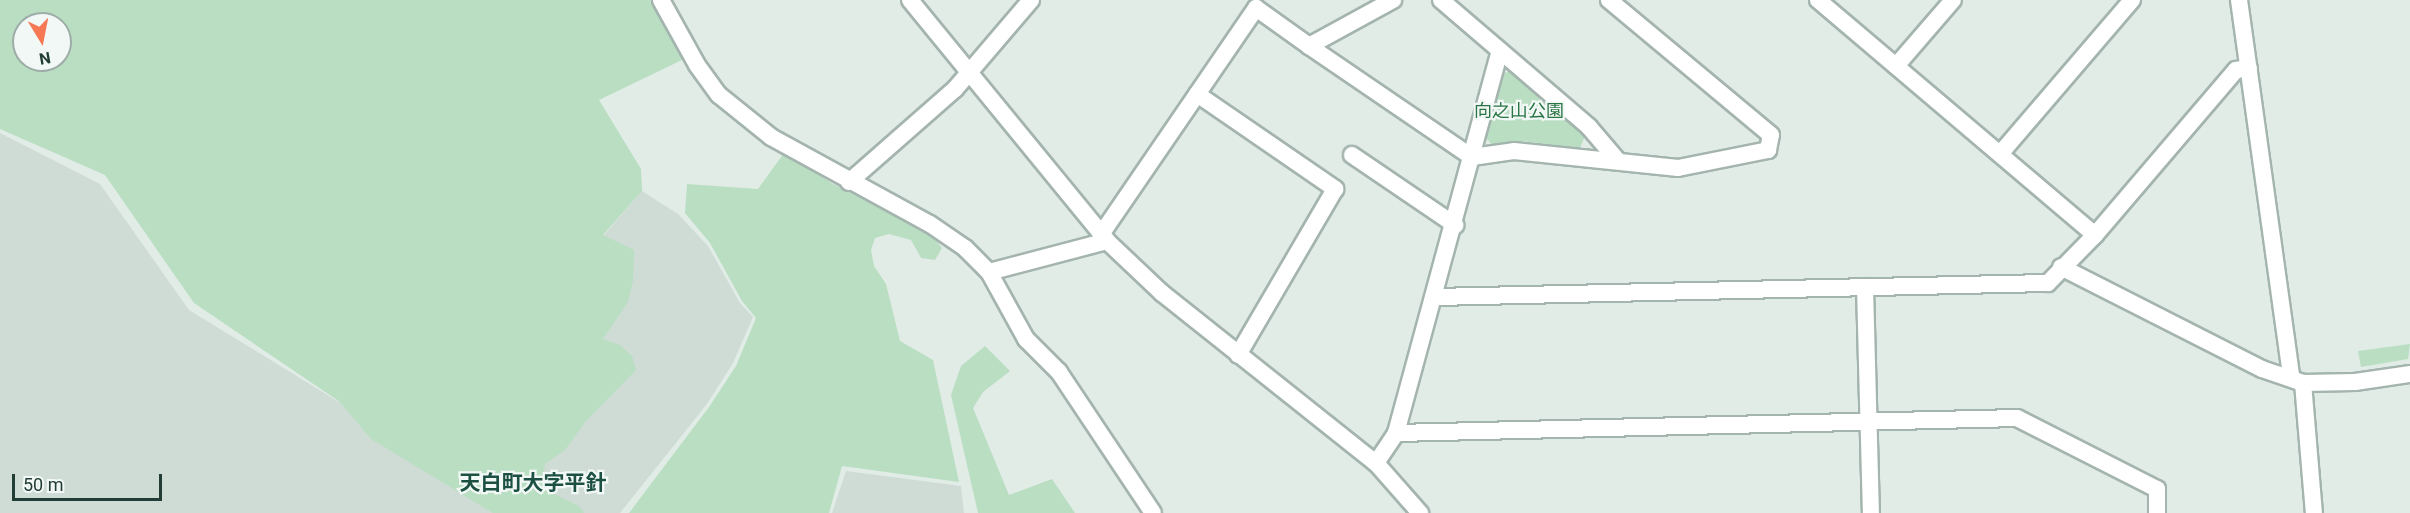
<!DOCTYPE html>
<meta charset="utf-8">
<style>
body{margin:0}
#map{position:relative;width:2410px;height:513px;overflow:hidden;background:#e1ece7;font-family:Roboto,"Noto Sans JP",sans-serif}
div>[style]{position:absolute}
.built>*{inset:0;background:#cfdcd6}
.green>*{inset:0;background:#b9dec2}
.roads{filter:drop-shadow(2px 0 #a4b4ae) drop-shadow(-2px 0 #a4b4ae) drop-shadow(0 2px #a4b4ae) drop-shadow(0 -2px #a4b4ae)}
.street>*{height:16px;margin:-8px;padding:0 8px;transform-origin:8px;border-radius:8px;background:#fff}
span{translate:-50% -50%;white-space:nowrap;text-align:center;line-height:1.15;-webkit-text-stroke:4.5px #f2f8f5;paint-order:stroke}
.park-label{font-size:18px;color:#2a7545}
.quarter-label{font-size:21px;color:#1c5042;font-weight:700}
.north{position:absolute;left:12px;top:12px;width:60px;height:60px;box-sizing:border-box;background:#f2f8f5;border:2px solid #9eada8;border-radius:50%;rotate:170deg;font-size:16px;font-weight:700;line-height:24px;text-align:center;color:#213d35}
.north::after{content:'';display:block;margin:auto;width:21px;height:27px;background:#f67855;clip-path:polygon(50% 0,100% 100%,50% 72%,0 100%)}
.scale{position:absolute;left:12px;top:474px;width:150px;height:27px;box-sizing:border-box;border:3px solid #213d35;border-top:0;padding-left:8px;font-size:18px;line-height:21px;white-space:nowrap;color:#213d35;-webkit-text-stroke:4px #f2f8f5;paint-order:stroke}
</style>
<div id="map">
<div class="built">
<div style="clip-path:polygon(0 133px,100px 184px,189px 310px,339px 402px,603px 339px,628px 301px,603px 236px,642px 191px,678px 214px,708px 246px,740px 303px,753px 317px,733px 363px,707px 404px,620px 513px,0 513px)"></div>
<div style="clip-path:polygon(846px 471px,961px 486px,964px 513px,832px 513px)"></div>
</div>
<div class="green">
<div style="clip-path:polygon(evenodd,0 0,654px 0,686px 58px,599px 100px,641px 169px,642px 191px,603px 235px,634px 250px,633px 281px,628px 302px,603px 339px,620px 345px,632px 356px,636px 370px,586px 421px,565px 450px,545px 464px,542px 488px,579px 506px,584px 513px,493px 513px,371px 439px,340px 402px,194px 303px,105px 175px,0 129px,0 0,24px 24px,60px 24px,60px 60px,24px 60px,24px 24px)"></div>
<div style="clip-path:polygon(1514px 70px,1587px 131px,1580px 148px,1521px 141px,1493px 146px,1482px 133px,1498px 75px)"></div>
<div style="clip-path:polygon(784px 153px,833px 184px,927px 230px,942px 248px,935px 260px,921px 258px,911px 240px,889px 234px,875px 238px,871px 250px,874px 266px,886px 284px,900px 341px,933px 360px,959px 482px,842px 466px,829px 513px,629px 513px,709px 407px,736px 366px,756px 318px,742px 301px,710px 243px,685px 213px,687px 184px,758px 189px)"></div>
<div style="clip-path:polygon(2410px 344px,2408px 359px,2361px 367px,2358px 351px)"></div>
<div style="clip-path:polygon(985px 346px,1010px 371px,983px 392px,973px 408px,1009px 495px,1052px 479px,1075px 513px,978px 513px,951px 395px,961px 366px)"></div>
</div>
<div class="roads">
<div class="street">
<div style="left:661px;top:0;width:74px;rotate:61deg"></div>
<div style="left:697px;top:65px;width:37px;rotate:54deg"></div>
<div style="left:719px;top:95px;width:67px;rotate:38.9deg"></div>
<div style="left:771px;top:137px;width:181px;rotate:28.7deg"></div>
<div style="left:930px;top:224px;width:42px;rotate:34.4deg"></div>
<div style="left:965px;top:248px;width:34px;rotate:45deg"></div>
<div style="left:989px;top:272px;width:122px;rotate:-14.7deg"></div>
<div style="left:910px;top:0;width:311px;rotate:50.7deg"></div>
<div style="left:1107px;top:241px;width:76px;rotate:43.4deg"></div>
<div style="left:1162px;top:293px;width:273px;rotate:38.5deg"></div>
<div style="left:1376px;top:463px;width:67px;rotate:48.7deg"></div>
<div style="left:1441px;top:0;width:195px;rotate:40.6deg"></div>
<div style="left:1589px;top:127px;width:45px;rotate:49.5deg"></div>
<div style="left:1818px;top:0;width:363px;rotate:40.3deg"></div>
<div style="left:2239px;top:0;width:381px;rotate:82.1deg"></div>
<div style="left:1309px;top:46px;width:197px;rotate:34.3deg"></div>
<div style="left:1472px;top:157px;width:42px;rotate:-8.1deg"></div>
<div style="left:1514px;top:151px;width:165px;rotate:5.9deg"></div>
<div style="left:1678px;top:168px;width:92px;rotate:-11.3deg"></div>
<div style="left:1768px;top:150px;width:15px;rotate:-79deg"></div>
<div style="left:1771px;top:135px;width:211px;rotate:-140.2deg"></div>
<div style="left:1896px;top:66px;width:87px;rotate:-49.2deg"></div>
<div style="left:1197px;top:94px;width:168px;rotate:34.5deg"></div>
<div style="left:1335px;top:189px;width:192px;rotate:120.3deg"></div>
<div style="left:2000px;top:154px;width:203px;rotate:-49.4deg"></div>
<div style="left:1352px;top:155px;width:125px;rotate:34.2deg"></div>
<div style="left:849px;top:182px;width:141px;rotate:-41.3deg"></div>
<div style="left:955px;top:89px;width:117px;rotate:-49.5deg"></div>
<div style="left:1102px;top:233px;width:273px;rotate:-55.6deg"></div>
<div style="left:1256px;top:8px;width:65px;rotate:35.6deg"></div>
<div style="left:1309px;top:46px;width:96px;rotate:-28.7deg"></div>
<div style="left:2061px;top:267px;width:225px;rotate:26.9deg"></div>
<div style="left:2262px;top:369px;width:43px;rotate:18.9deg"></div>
<div style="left:2303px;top:383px;width:52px;rotate:-1.1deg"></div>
<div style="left:2355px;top:382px;width:56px;rotate:-8.3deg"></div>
<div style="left:989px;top:272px;width:77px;rotate:61.1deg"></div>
<div style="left:1026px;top:339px;width:47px;rotate:45deg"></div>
<div style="left:1059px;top:372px;width:169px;rotate:56.3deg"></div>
<div style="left:1865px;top:287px;width:226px;rotate:88.5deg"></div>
<div style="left:1435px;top:297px;width:613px;rotate:-1.31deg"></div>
<div style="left:2048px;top:283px;width:67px;rotate:-45.6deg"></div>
<div style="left:2095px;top:235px;width:217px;rotate:-49.5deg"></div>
<div style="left:2236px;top:70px;width:13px;rotate:-9deg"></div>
<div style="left:2303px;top:383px;width:130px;rotate:85.2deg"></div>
<div style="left:1396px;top:433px;width:621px;rotate:-1.38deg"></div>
<div style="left:2017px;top:418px;width:157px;rotate:26.9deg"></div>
<div style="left:2157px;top:489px;width:24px;rotate:90deg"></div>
<div style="left:1376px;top:463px;width:36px;rotate:-56deg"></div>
<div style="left:1396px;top:433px;width:396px;rotate:-74.8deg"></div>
</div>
</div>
<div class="park-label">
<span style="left:1519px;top:111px">向之山公園</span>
</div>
<div class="quarter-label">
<span style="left:533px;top:483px">天白町大字平針</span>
</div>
<div class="north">N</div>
<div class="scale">50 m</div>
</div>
